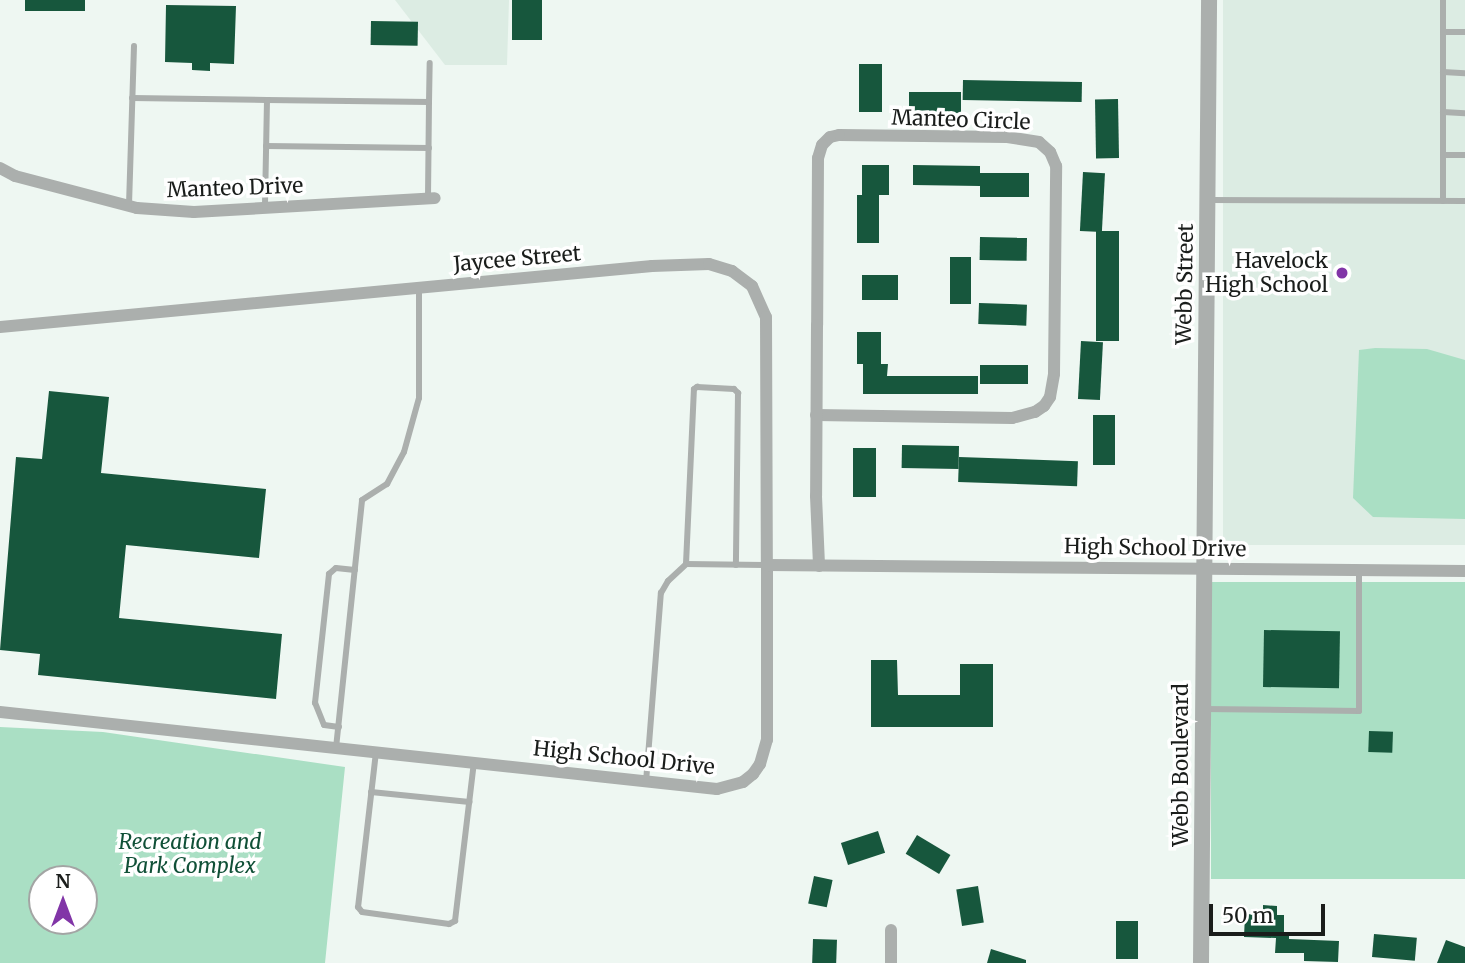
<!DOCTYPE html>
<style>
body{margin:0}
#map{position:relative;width:1465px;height:963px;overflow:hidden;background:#eef7f2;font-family:Merriweather,serif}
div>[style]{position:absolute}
.built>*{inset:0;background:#dcece3;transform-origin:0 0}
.green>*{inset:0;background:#aadfc4;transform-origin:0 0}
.building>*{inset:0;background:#17573d;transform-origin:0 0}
.service>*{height:6px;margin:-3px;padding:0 3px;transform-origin:3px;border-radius:3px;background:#abafad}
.minor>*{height:12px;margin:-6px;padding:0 6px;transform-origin:6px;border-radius:6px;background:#abafad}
.tertiary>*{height:16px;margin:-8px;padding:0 8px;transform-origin:8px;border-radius:8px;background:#abafad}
.dots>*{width:19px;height:19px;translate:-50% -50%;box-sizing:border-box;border:4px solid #fff;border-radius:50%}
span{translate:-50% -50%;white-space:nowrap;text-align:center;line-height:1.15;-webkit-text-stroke:7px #fff;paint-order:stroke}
.street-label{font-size:21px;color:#1a1d1b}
.poi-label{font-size:21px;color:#1a1d1b}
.right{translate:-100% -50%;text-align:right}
.park-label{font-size:21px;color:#105037;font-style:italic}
.north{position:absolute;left:28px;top:865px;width:70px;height:70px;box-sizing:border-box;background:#fff;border:2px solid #a3a5a4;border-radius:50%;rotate:0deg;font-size:19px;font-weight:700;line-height:28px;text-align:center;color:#1a1d1b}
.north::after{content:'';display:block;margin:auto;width:24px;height:32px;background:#8135a7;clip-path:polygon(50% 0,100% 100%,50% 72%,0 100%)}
.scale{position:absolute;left:1209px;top:904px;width:116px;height:32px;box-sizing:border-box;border:4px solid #1a1d1b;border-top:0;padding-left:9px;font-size:21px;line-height:24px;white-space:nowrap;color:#1a1d1b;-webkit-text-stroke:5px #fff;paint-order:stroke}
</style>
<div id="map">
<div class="built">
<div style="clip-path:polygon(395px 0,509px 0,507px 65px,445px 65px)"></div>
<div style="left:1223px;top:0;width:242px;height:545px"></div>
</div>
<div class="green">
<div style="clip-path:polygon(1375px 348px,1427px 349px,1465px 360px,1465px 519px,1373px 517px,1353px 498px,1359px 350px)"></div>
<div style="left:1211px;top:582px;width:254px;height:297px"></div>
<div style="clip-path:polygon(evenodd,0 727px,103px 732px,345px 767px,325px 963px,0 963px,0 727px,42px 879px,84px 879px,84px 921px,42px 921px,42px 879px)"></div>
</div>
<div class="building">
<div style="left:25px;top:0;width:60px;height:11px"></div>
<div style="left:512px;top:0;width:30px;height:40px"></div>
<div style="clip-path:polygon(166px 5px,236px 6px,234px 64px,210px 63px,210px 71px,192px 70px,192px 63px,165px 62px)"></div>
<div style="left:371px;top:21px;width:47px;height:24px;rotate:1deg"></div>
<div style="left:859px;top:64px;width:23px;height:48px"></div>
<div style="left:963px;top:80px;width:119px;height:20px;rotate:1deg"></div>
<div style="left:909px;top:92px;width:52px;height:22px"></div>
<div style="left:1118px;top:99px;width:59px;height:23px;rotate:89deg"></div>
<div style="clip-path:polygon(862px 165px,889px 165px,889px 195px,879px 195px,879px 243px,857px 243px,857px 195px,862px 195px)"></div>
<div style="clip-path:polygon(913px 165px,980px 166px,980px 173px,1029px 173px,1029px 197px,980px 197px,980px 186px,913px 185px)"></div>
<div style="left:1083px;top:172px;width:22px;height:59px;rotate:3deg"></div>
<div style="left:1096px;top:231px;width:23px;height:110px"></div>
<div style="left:980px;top:237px;width:47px;height:23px;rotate:1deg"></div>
<div style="left:950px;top:257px;width:21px;height:47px"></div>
<div style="left:862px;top:275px;width:36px;height:25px"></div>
<div style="left:979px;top:303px;width:48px;height:21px;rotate:2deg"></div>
<div style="clip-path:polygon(857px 332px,881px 332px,881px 364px,888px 364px,887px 376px,978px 376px,978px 394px,863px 394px,863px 364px,857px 364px)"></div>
<div style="left:1081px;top:341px;width:22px;height:58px;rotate:3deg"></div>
<div style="left:980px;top:365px;width:48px;height:19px"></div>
<div style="clip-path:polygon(49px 391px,109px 397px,101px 473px,266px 489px,259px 558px,126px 545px,119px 618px,282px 634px,276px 699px,38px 675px,40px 654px,0 650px,16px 457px,42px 459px)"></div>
<div style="left:1093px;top:415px;width:22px;height:50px"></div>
<div style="left:902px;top:445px;width:57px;height:23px;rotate:1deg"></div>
<div style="left:853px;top:448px;width:23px;height:49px"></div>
<div style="left:959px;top:457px;width:119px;height:25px;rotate:2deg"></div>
<div style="left:1264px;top:630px;width:76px;height:57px;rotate:1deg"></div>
<div style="clip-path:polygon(871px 660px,897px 660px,898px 695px,960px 695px,960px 664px,993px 664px,993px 727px,871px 727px)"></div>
<div style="left:1369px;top:731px;width:24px;height:21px;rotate:2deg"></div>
<div style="left:878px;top:831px;width:23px;height:39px;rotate:72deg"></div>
<div style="left:917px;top:835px;width:39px;height:22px;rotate:31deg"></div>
<div style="left:814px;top:876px;width:19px;height:28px;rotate:12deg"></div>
<div style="left:978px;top:886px;width:37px;height:22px;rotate:81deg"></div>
<div style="clip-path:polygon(1263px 905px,1277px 906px,1277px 915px,1284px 915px,1284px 935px,1289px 935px,1289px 939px,1339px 941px,1338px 962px,1304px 961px,1304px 953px,1275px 953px,1276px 938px,1244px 937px,1245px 914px,1263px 915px)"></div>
<div style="left:1116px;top:921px;width:22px;height:38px"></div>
<div style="left:1374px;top:934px;width:43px;height:23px;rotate:5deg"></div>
<div style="left:813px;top:939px;width:24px;height:24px;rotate:2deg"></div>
<div style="clip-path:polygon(1446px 940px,1465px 947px,1465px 963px,1437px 963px)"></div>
<div style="clip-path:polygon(991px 949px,1026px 960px,1026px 963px,987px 963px)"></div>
</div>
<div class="service">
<div style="left:1443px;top:0;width:201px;rotate:90deg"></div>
<div style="left:1443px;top:32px;width:22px"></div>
<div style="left:1443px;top:72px;width:22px;rotate:3deg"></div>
<div style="left:132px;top:98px;width:135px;rotate:0.8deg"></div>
<div style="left:267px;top:100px;width:108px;rotate:91.1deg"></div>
<div style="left:267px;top:100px;width:162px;rotate:0.7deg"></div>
<div style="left:429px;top:102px;width:96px;rotate:90.6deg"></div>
<div style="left:429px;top:102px;width:39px;rotate:-89deg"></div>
<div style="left:1443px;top:112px;width:22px;rotate:3deg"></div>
<div style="left:266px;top:146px;width:163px;rotate:0.7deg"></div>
<div style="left:1443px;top:155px;width:22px"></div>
<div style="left:1209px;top:200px;width:256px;rotate:0.2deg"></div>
<div style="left:129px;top:205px;width:159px;rotate:-88.2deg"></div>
<div style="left:686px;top:564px;width:175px;rotate:-87.4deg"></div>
<div style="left:694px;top:389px;width:4px;rotate:-34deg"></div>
<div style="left:697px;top:387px;width:37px;rotate:3deg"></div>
<div style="left:734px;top:389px;width:6px;rotate:45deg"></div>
<div style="left:738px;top:393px;width:172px;rotate:90.7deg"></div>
<div style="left:1204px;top:709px;width:155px;rotate:0.7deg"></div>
<div style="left:1359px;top:711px;width:142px;rotate:-90deg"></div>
<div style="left:339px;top:727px;width:15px;rotate:-172deg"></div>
<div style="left:324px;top:725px;width:24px;rotate:-112deg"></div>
<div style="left:315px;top:703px;width:130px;rotate:-83.8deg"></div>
<div style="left:329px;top:574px;width:9px;rotate:-41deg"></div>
<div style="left:336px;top:568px;width:19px;rotate:6deg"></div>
<div style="left:336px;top:748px;width:249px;rotate:-84deg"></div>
<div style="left:362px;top:500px;width:30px;rotate:-33deg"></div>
<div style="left:387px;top:484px;width:36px;rotate:-62deg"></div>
<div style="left:404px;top:452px;width:56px;rotate:-74.5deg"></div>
<div style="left:419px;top:398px;width:110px;rotate:-90deg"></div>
<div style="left:376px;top:752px;width:156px;rotate:96.6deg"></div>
<div style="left:358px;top:907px;width:6px;rotate:51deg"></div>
<div style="left:362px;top:912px;width:88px;rotate:7.9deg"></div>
<div style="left:449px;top:924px;width:7px;rotate:-27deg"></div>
<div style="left:455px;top:921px;width:160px;rotate:-83.2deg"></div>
<div style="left:646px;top:782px;width:190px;rotate:-85.5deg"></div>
<div style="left:661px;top:593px;width:14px;rotate:-60deg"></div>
<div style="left:668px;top:581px;width:25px;rotate:-43deg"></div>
<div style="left:686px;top:564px;width:81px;rotate:0.7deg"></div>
<div style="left:371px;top:792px;width:99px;rotate:5.8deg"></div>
</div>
<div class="minor">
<div style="left:0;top:168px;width:17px;rotate:28deg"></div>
<div style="left:15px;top:176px;width:126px;rotate:14.7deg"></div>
<div style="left:137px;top:208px;width:57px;rotate:4deg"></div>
<div style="left:194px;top:212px;width:241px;rotate:-3.3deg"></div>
<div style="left:0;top:327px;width:655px;rotate:-5.34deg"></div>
<div style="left:652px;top:266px;width:57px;rotate:-2deg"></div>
<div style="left:709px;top:264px;width:24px;rotate:17deg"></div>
<div style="left:732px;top:271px;width:25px;rotate:37deg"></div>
<div style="left:752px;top:286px;width:34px;rotate:66deg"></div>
<div style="left:766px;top:317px;width:248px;rotate:89.8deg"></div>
<div style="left:816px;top:415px;width:196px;rotate:0.9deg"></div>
<div style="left:1012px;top:418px;width:24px;rotate:-15deg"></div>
<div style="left:1035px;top:412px;width:11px;rotate:-34deg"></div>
<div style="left:1044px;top:406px;width:11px;rotate:-56deg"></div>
<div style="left:1050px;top:397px;width:23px;rotate:-80deg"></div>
<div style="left:1054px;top:374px;width:208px;rotate:-89.4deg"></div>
<div style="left:1056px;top:166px;width:15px;rotate:-113deg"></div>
<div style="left:1050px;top:152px;width:15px;rotate:-138deg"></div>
<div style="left:1039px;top:142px;width:32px;rotate:-171deg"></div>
<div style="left:1007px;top:137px;width:168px;rotate:-179.3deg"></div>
<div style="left:839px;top:135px;width:9px;rotate:167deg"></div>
<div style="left:830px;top:137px;width:11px;rotate:135deg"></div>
<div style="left:822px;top:145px;width:14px;rotate:107deg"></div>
<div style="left:818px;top:158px;width:167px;rotate:90.3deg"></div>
<div style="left:817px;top:325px;width:171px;rotate:90.3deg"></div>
<div style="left:816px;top:496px;width:70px;rotate:87.5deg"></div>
<div style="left:0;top:712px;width:721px;rotate:6.13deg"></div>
<div style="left:717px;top:789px;width:27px;rotate:-15deg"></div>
<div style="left:743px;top:782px;width:13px;rotate:-39deg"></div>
<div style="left:753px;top:774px;width:12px;rotate:-55deg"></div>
<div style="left:760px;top:764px;width:25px;rotate:-74deg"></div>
<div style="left:767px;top:740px;width:175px;rotate:-90deg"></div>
<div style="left:767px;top:565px;width:698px;rotate:0.49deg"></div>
<div style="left:891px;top:963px;width:33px;rotate:-90deg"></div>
</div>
<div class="tertiary">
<div style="left:1201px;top:963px;width:963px;rotate:-89.52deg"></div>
</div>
<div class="dots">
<div style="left:1342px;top:273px;background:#8135a7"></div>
</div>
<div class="street-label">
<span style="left:961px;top:120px;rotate:2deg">Manteo Circle</span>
<span style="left:235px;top:188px;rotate:-2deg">Manteo Drive</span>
<span style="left:517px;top:259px;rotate:-5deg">Jaycee Street</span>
<span style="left:1185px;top:284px;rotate:-89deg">Webb Street</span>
<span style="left:1155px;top:548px;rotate:1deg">High School Drive</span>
<span style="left:624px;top:758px;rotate:6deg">High School Drive</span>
<span style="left:1181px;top:765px;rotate:-90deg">Webb Boulevard</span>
</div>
<div class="poi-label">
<span class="right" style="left:1328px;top:273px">Havelock<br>High School</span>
</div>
<div class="park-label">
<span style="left:190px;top:854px">Recreation and<br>Park Complex</span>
</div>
<div class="north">N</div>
<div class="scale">50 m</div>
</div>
